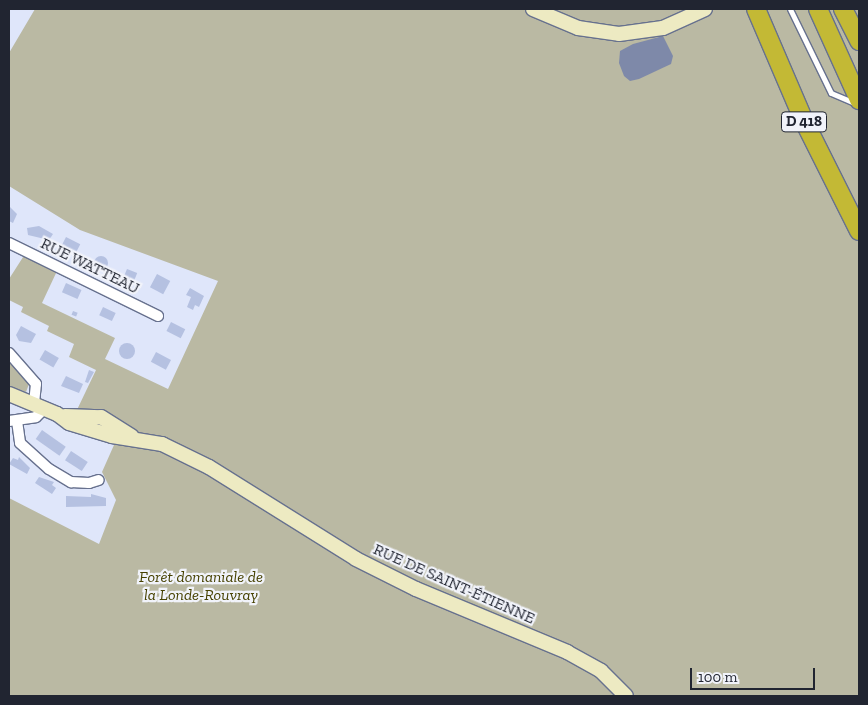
<!DOCTYPE html>
<meta charset="utf-8">
<style>
body{margin:0}
#map{position:relative;width:868px;height:705px;overflow:hidden;background:#dfe6fa;font-family:"Zilla Slab",serif}
div>[style]{position:absolute}
.green>*{inset:0;background:#bab9a3}
.water>*{inset:0;background:#7e89a9}
.building>*{inset:0;background:#b5c1e1;transform-origin:0 0}
.round{border-radius:50%}
.roads{filter:drop-shadow(1px 0 #67718e) drop-shadow(-1px 0 #67718e) drop-shadow(0 1px #67718e) drop-shadow(0 -1px #67718e)}
.lane>*{height:5px;margin:-2.5px;padding:0 2.5px;transform-origin:2.5px;border-radius:2.5px;background:#fff}
.street>*{height:10px;margin:-5px;padding:0 5px;transform-origin:5px;border-radius:5px;background:#fff}
.secondary>*{height:14px;margin:-7px;padding:0 7px;transform-origin:7px;border-radius:7px;background:#edeac2}
.highway>*{height:18px;margin:-9px;padding:0 9px;transform-origin:9px;border-radius:9px;background:#c3b935}
span{translate:-50% -50%;white-space:nowrap;text-align:center;line-height:1.15;-webkit-text-stroke:4.5px #f1f3fa;paint-order:stroke}
.shield-label span{padding:1px 4px;background:#f1f3fa;border:1px solid;border-radius:4px;-webkit-text-stroke-width:0}
.shield-label{font-size:15px;color:#212531;font-weight:700}
.street-label{font-size:16px;color:#212531}
.park-label{font-size:16px;color:#464100;font-style:italic}
.frame{position:absolute;inset:0;border:10px solid #212531;pointer-events:none}
.scale{position:absolute;left:690px;top:668px;width:125px;height:22px;box-sizing:border-box;border:2px solid #212531;border-top:0;padding-left:6px;font-size:15px;line-height:18px;white-space:nowrap;color:#212531;-webkit-text-stroke:4px #f1f3fa;paint-order:stroke}
</style>
<div id="map">
<div class="green">
<div style="clip-path:polygon(35px 9px,859px 9px,859px 696px,9px 696px,9px 498px,99px 544px,116px 500px,102px 472px,114px 445px,145px 435px,75px 414px,96px 370px,69px 357px,74px 344px,47px 331px,49px 326px,21px 312px,23px 307px,9px 300px,9px 279px,25px 254px,57px 271px,42px 303px,115px 338px,105px 359px,168px 389px,218px 281px,80px 230px,9px 186px,9px 53px)"></div>
<div style="clip-path:polygon(9px 361px,29px 384px,26px 392px,9px 386px)"></div>
</div>
<div class="water">
<div style="clip-path:polygon(663px 36px,673px 56px,671px 64px,639px 79px,630px 81px,624px 76px,619px 63px,620px 51px,633px 44px)"></div>
</div>
<div class="building">
<div style="clip-path:polygon(9px 206px,17px 214px,13px 223px,9px 221px)"></div>
<div style="clip-path:polygon(39px 226px,53px 234px,49px 240px,28px 235px,27px 228px)"></div>
<div style="left:66px;top:237px;width:16px;height:11px;rotate:27deg"></div>
<div class="round" style="left:94px;top:256px;width:14px;height:14px"></div>
<div style="left:127px;top:269px;width:11px;height:9px;rotate:22deg"></div>
<div style="left:157px;top:274px;width:15px;height:15px;rotate:28deg"></div>
<div style="left:66px;top:283px;width:17px;height:10px;rotate:24deg"></div>
<div style="clip-path:polygon(190px 288px,204px 296px,199px 307px,195px 305px,193px 310px,187px 307px,191px 297px,186px 295px)"></div>
<div style="left:103px;top:307px;width:14px;height:9px;rotate:25deg"></div>
<div style="left:73px;top:311px;width:5px;height:4px;rotate:22deg"></div>
<div style="left:171px;top:322px;width:16px;height:10px;rotate:27deg"></div>
<div style="clip-path:polygon(21px 326px,36px 334px,31px 343px,19px 341px,16px 335px)"></div>
<div class="round" style="left:119px;top:343px;width:16px;height:16px"></div>
<div style="left:45px;top:350px;width:16px;height:11px;rotate:30deg"></div>
<div style="left:156px;top:352px;width:17px;height:11px;rotate:28deg"></div>
<div style="clip-path:polygon(89px 370px,94px 372px,88px 383px,85px 382px)"></div>
<div style="clip-path:polygon(66px 376px,83px 384px,79px 393px,61px 386px)"></div>
<div style="left:42px;top:430px;width:29px;height:11px;rotate:35deg"></div>
<div style="left:71px;top:451px;width:20px;height:11px;rotate:33deg"></div>
<div style="clip-path:polygon(19px 457px,30px 468px,27px 474px,9px 464px,13px 458px,18px 460px)"></div>
<div style="clip-path:polygon(39px 477px,54px 482px,52px 485px,56px 488px,52px 494px,35px 483px)"></div>
<div style="clip-path:polygon(91px 494px,106px 498px,106px 506px,66px 507px,66px 496px,91px 497px)"></div>
</div>
<div class="roads">
<div class="lane">
<div style="left:790px;top:9px;width:93px;rotate:64deg"></div>
<div style="left:831px;top:93px;width:26px;rotate:23deg"></div>
</div>
<div class="street">
<div style="left:9px;top:243px;width:166px;rotate:26.1deg"></div>
<div style="left:9px;top:353px;width:41px;rotate:48.9deg"></div>
<div style="left:36px;top:384px;width:20px;rotate:96deg"></div>
<div style="left:9px;top:421px;width:27px;rotate:-8deg"></div>
<div style="left:36px;top:417px;width:11px;rotate:-45deg"></div>
<div style="left:17px;top:421px;width:22px;rotate:82deg"></div>
<div style="left:20px;top:443px;width:39px;rotate:42deg"></div>
<div style="left:49px;top:469px;width:26px;rotate:31deg"></div>
<div style="left:71px;top:482px;width:18px;rotate:3deg"></div>
<div style="left:89px;top:483px;width:10px;rotate:-17deg"></div>
</div>
<div class="secondary">
<div style="left:533px;top:9px;width:49px;rotate:22.9deg"></div>
<div style="left:578px;top:28px;width:41px;rotate:8.3deg"></div>
<div style="left:619px;top:34px;width:44px;rotate:-7.8deg"></div>
<div style="left:663px;top:28px;width:46px;rotate:-24.3deg"></div>
<div style="left:9px;top:394px;width:52px;rotate:22.6deg"></div>
<div style="left:57px;top:414px;width:15px;rotate:37deg"></div>
<div style="left:69px;top:423px;width:45px;rotate:16.8deg"></div>
<div style="left:112px;top:436px;width:51px;rotate:9.1deg"></div>
<div style="left:162px;top:444px;width:52px;rotate:26.1deg"></div>
<div style="left:209px;top:467px;width:173px;rotate:32deg"></div>
<div style="left:356px;top:559px;width:67px;rotate:26.6deg"></div>
<div style="left:416px;top:589px;width:164px;rotate:22.6deg"></div>
<div style="left:567px;top:652px;width:39px;rotate:29deg"></div>
<div style="left:601px;top:671px;width:35px;rotate:45deg"></div>
<div style="left:65px;top:416px;width:36px;rotate:2deg"></div>
<div style="left:101px;top:417px;width:36px;rotate:32deg"></div>
</div>
<div class="highway">
<div style="left:756px;top:9px;width:122px;rotate:66.8deg"></div>
<div style="left:804px;top:121px;width:123px;rotate:63.4deg"></div>
<div style="left:818px;top:9px;width:100px;rotate:65.7deg"></div>
<div style="left:843px;top:9px;width:36px;rotate:63deg"></div>
</div>
</div>
<div class="shield-label">
<span style="left:804px;top:122px">D 418</span>
</div>
<div class="street-label">
<span style="left:90px;top:266px;rotate:26deg">RUE WATTEAU</span>
<span style="left:454px;top:584px;rotate:24deg">RUE DE SAINT-ÉTIENNE</span>
</div>
<div class="park-label">
<span style="left:201px;top:586px">Forêt domaniale de<br>la Londe-Rouvray</span>
</div>
<div class="frame"></div>
<div class="scale">100 m</div>
</div>
